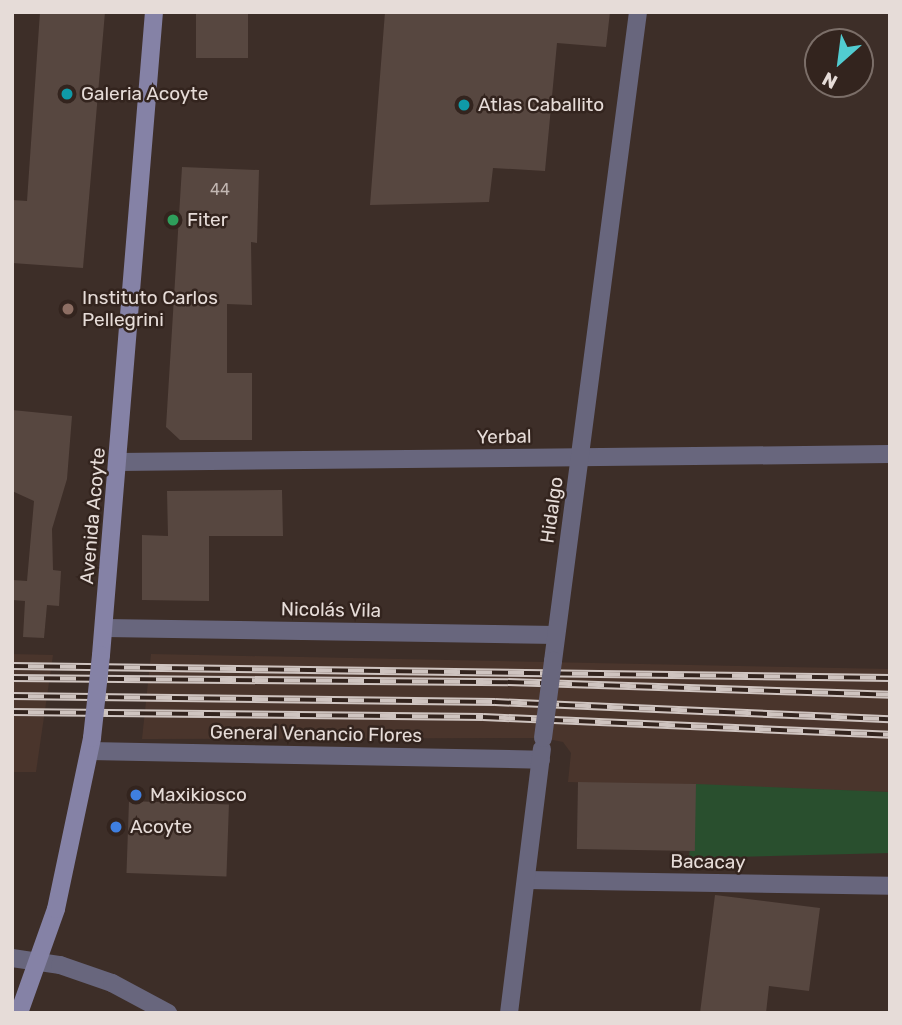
<!DOCTYPE html>
<meta charset="utf-8">
<style>
body{margin:0}
#map{position:relative;width:902px;height:1025px;overflow:hidden;background:#3d2e28;font-family:Rubik,sans-serif}
div>[style]{position:absolute}
.built>*{inset:0;background:#4a352c}
.green>*{inset:0;background:#294f2e}
.building>*{inset:0;background:#574740;transform-origin:0 0}
.street>*{height:18px;margin:-9px;padding:0 9px;transform-origin:9px;border-radius:9px;background:#68667d}
.secondary>*{height:18px;margin:-9px;padding:0 9px;transform-origin:9px;border-radius:9px;background:#8582a6}
.rail>*{height:8px;margin-top:-4px;transform-origin:0;background:repeating-linear-gradient(90deg,#33241e 0 16px,#cfc4c0 0 32px);box-sizing:border-box;border-block:2px solid #cfc4c0}
.street-bridge>*{height:18px;margin:-9px;padding:0 9px;transform-origin:9px;border-radius:9px;background:#68667d}
.secondary-bridge>*{height:18px;margin:-9px;padding:0 9px;transform-origin:9px;border-radius:9px;background:#8582a6}
.dots>*{width:19px;height:19px;translate:-50% -50%;box-sizing:border-box;border:4px solid #33241e;border-radius:50%}
span{translate:-50% -50%;white-space:nowrap;text-align:center;line-height:1.15;-webkit-text-stroke:5px #33241e;paint-order:stroke}
.number-label{font-size:16px;color:#c2b7b2}
.number-label span{-webkit-text-stroke-width:0}
.poi-label{font-size:19px;color:#e6dcd8}
.left{translate:0 -50%;text-align:left}
.street-label{font-size:19px;color:#e6dcd8}
.frame{position:absolute;inset:0;border:14px solid #e6dcd8;pointer-events:none}
.north{position:absolute;left:804px;top:28px;width:70px;height:70px;box-sizing:border-box;background:#33241e;border:2px solid #7b6e68;border-radius:50%;rotate:208deg;font-size:19px;font-weight:700;line-height:28px;text-align:center;color:#e6dcd8}
.north::after{content:'';display:block;margin:auto;width:24px;height:32px;background:#51ccd1;clip-path:polygon(50% 0,100% 100%,50% 72%,0 100%)}
</style>
<div id="map">
<div class="built">
<div style="clip-path:polygon(12px 654px,53px 655px,36px 772px,12px 772px)"></div>
<div style="clip-path:polygon(151px 654px,890px 669px,890px 792px,568px 782px,571px 753px,563px 742px,543px 738px,142px 739px)"></div>
</div>
<div class="green">
<div style="clip-path:polygon(696px 784px,890px 792px,890px 853px,689px 858px)"></div>
</div>
<div class="building">
<div style="clip-path:polygon(40px 12px,105px 12px,83px 268px,12px 263px,12px 200px,27px 201px)"></div>
<div style="left:196px;top:12px;width:52px;height:46px"></div>
<div style="clip-path:polygon(385px 12px,610px 12px,606px 47px,557px 43px,545px 171px,493px 168px,489px 202px,370px 205px)"></div>
<div style="clip-path:polygon(182px 167px,259px 170px,257px 243px,251px 242px,252px 305px,227px 304px,227px 373px,252px 373px,252px 440px,180px 440px,166px 427px)"></div>
<div style="clip-path:polygon(12px 410px,72px 416px,67px 479px,52px 529px,53px 570px,61px 571px,59px 606px,47px 605px,44px 638px,23px 637px,25px 601px,12px 600px,12px 580px,27px 581px,34px 501px,12px 491px)"></div>
<div style="clip-path:polygon(282px 490px,283px 536px,209px 536px,209px 601px,142px 600px,142px 535px,168px 536px,167px 491px)"></div>
<div style="left:578px;top:782px;width:118px;height:67px;rotate:1deg"></div>
<div style="left:129px;top:801px;width:100px;height:72px;rotate:2deg"></div>
<div style="clip-path:polygon(715px 895px,820px 908px,809px 991px,769px 986px,766px 1013px,700px 1013px)"></div>
</div>
<div class="street">
<div style="left:119px;top:462px;width:771px;rotate:-0.59deg"></div>
<div style="left:105px;top:628px;width:451px;rotate:0.9deg"></div>
<div style="left:553px;top:661px;width:655px;rotate:-82.54deg"></div>
<div style="left:90px;top:751px;width:451px;rotate:1.1deg"></div>
<div style="left:526px;top:880px;width:364px;rotate:0.9deg"></div>
<div style="left:12px;top:958px;width:49px;rotate:8.3deg"></div>
<div style="left:60px;top:965px;width:55px;rotate:19.1deg"></div>
<div style="left:112px;top:983px;width:64px;rotate:28.2deg"></div>
<div style="left:509px;top:1013px;width:266px;rotate:-82.9deg"></div>
</div>
<div class="secondary">
<div style="left:101px;top:655px;width:645px;rotate:-85.29deg"></div>
<div style="left:19px;top:1013px;width:110px;rotate:-70.4deg"></div>
<div style="left:56px;top:909px;width:175px;rotate:-78.1deg"></div>
</div>
<div class="rail">
<div style="left:12px;top:666px;width:878px;rotate:0.78deg"></div>
<div style="left:12px;top:678px;width:496px;rotate:0.5deg"></div>
<div style="left:508px;top:682px;width:382px;rotate:1.9deg"></div>
<div style="left:12px;top:696px;width:483px;rotate:0.7deg"></div>
<div style="left:495px;top:702px;width:395px;rotate:2.5deg"></div>
<div style="left:12px;top:712px;width:471px;rotate:0.6deg"></div>
<div style="left:483px;top:717px;width:407px;rotate:2.5deg"></div>
</div>
<div class="street-bridge">
<div style="left:543px;top:738px;width:78px;rotate:-82.6deg"></div>
</div>
<div class="secondary-bridge">
<div style="left:92px;top:738px;width:83px;rotate:-83.8deg"></div>
</div>
<div class="dots">
<div style="left:67px;top:94px;background:#0f9aa8"></div>
<div style="left:464px;top:105px;background:#0f9aa8"></div>
<div style="left:173px;top:220px;background:#2e9e5b"></div>
<div style="left:68px;top:309px;background:#8d6e63"></div>
<div style="left:136px;top:795px;background:#3f7fe0"></div>
<div style="left:116px;top:827px;background:#3f7fe0"></div>
</div>
<div class="number-label">
<span style="left:220px;top:190px">44</span>
</div>
<div class="poi-label">
<span class="left" style="left:81px;top:94px">Galeria Acoyte</span>
<span class="left" style="left:478px;top:105px">Atlas Caballito</span>
<span class="left" style="left:187px;top:220px">Fiter</span>
<span class="left" style="left:82px;top:309px">Instituto Carlos<br>Pellegrini</span>
<span class="left" style="left:150px;top:795px">Maxikiosco</span>
<span class="left" style="left:130px;top:827px">Acoyte</span>
</div>
<div class="street-label">
<span style="left:504px;top:437px;rotate:-1deg">Yerbal</span>
<span style="left:552px;top:510px;rotate:-82deg">Hidalgo</span>
<span style="left:93px;top:516px;rotate:-85deg">Avenida Acoyte</span>
<span style="left:331px;top:610px;rotate:1deg">Nicolás Vila</span>
<span style="left:316px;top:734px;rotate:1deg">General Venancio Flores</span>
<span style="left:708px;top:862px;rotate:1deg">Bacacay</span>
</div>
<div class="frame"></div>
<div class="north">N</div>
</div>
